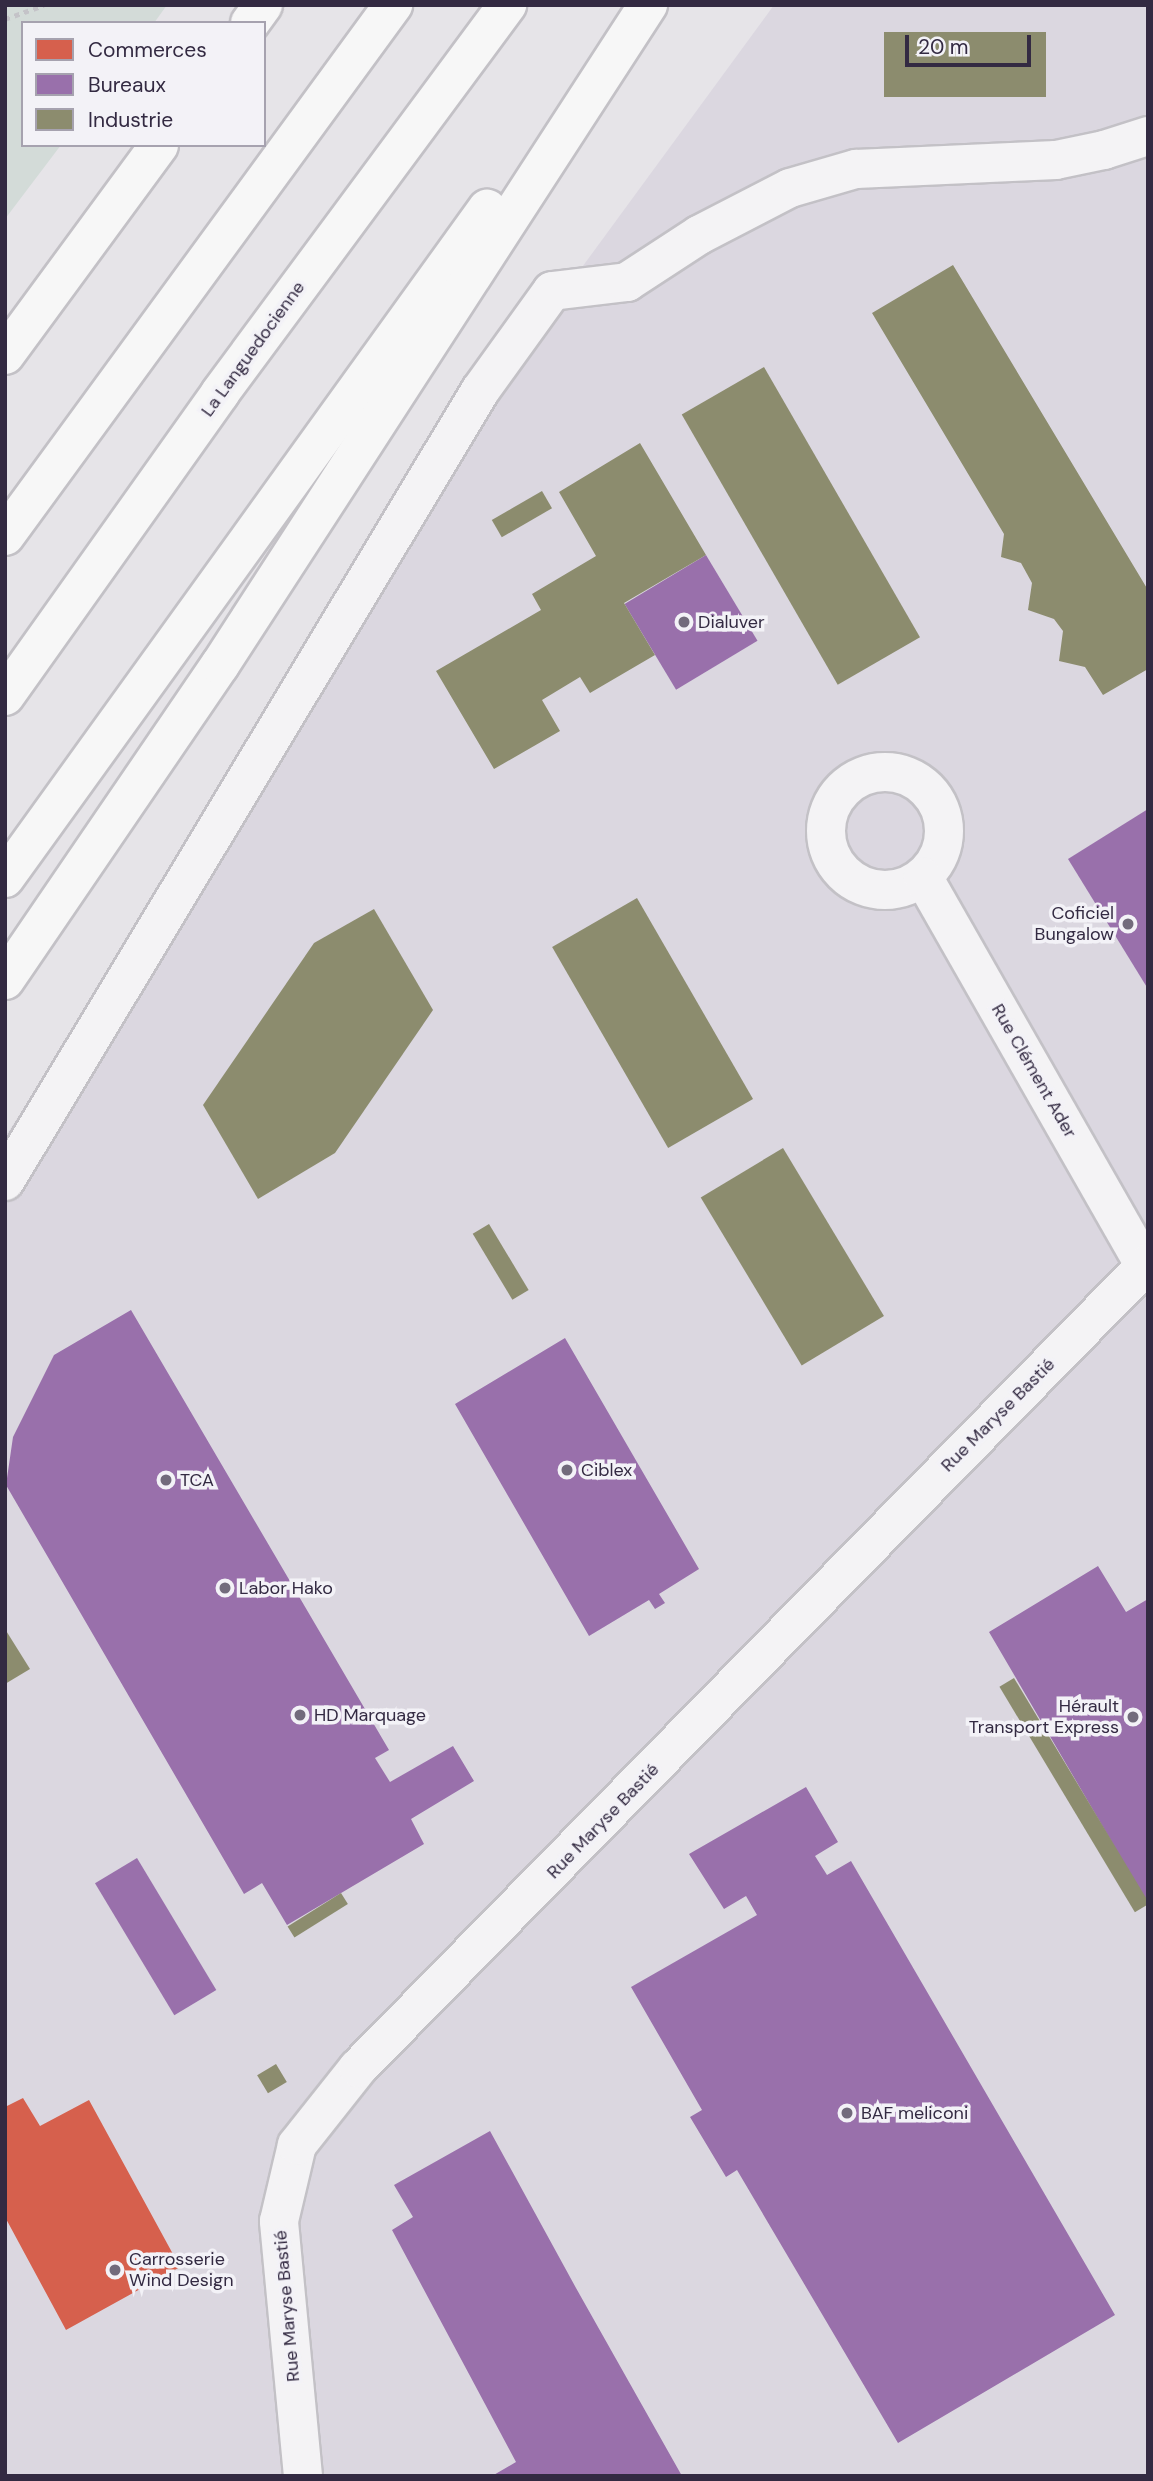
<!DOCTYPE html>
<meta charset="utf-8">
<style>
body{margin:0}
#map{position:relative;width:1153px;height:2481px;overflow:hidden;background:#e6e4e8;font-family:"DM Sans",sans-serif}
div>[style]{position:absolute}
.built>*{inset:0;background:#dbd7e0}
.green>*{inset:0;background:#d3dbd8}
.shops>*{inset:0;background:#d6604d}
.offices>*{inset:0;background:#9970ab;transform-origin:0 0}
.industry>*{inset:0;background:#8c8c6e;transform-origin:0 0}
.path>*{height:4.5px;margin-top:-2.25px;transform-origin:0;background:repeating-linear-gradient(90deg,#c4c3c8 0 5px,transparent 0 10px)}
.roads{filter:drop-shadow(2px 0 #c3c1c6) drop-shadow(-2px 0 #c3c1c6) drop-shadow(0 2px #c3c1c6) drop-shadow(0 -2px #c3c1c6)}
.minor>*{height:38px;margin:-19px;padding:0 19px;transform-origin:19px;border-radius:19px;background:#f4f3f5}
.minor>.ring{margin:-19px;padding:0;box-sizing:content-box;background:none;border:38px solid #f4f3f5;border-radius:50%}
.highway>*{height:38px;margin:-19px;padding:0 19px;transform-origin:19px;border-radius:19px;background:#f7f7f7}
.dots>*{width:19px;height:19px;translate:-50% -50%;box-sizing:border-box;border:4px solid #f3f2f7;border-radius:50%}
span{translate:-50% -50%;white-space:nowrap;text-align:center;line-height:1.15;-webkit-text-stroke:7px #f3f2f7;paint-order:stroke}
.street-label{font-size:18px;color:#332a42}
.poi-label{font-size:18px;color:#332a42}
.left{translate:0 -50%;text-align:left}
.right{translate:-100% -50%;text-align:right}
.frame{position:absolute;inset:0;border:7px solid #332a42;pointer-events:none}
.legend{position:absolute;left:21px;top:21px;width:245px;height:126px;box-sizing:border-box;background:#f3f2f7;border:2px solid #a6a2af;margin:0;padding:9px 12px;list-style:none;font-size:21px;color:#332a42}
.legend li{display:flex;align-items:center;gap:14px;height:35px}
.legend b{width:35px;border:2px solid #a6a2af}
.scale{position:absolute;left:905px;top:35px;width:126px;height:32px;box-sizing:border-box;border:4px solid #332a42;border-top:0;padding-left:9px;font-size:21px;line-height:24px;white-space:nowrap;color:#332a42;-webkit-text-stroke:5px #f3f2f7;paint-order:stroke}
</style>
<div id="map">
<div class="built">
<div style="clip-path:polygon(774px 5px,1148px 5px,1148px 2476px,5px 2476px,5px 1137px,517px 356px)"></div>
</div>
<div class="green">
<div style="clip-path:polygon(5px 5px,167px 5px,154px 23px,23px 23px,23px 145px,61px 145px,5px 219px)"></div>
</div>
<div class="shops">
<div style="clip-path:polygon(23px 2098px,40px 2126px,89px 2100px,180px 2267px,66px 2330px,5px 2217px,5px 2107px)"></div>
</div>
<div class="offices">
<div style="left:706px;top:555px;width:100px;height:95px;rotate:59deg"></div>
<div style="clip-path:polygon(1148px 809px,1148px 989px,1068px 859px)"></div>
<div style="clip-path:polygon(131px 1310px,389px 1750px,375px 1758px,390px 1782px,453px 1746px,474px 1781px,411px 1819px,424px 1844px,287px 1925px,262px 1883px,244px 1894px,6px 1485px,13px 1437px,54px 1355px)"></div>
<div style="clip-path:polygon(565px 1338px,699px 1569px,659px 1594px,665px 1603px,655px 1609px,649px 1600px,589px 1636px,455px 1404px)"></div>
<div style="clip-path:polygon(1098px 1566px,1126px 1612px,1148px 1599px,1148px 1904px,989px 1632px)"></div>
<div style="clip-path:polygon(806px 1787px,838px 1842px,815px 1856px,827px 1875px,851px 1861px,1115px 2315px,898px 2443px,737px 2170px,726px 2177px,690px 2117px,702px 2110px,631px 1987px,757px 1915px,746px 1896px,724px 1909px,689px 1854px)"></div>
<div style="left:137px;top:1858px;width:154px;height:49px;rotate:59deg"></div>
<div style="clip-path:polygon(490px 2131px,576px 2288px,682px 2476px,492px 2476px,516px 2462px,392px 2230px,413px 2217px,394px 2185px)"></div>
</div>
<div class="industry">
<div style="left:884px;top:32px;width:162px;height:65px"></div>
<div style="clip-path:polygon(953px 265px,1148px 590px,1148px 669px,1103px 695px,1085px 667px,1059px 661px,1063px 631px,1054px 619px,1028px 610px,1032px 583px,1021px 563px,1001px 557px,1004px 534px,872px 313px)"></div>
<div style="left:764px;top:367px;width:312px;height:95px;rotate:60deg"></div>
<div style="clip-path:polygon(640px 443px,706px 555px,624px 603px,655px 655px,590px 693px,580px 677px,542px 700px,560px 731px,494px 769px,436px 671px,541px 610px,532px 594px,596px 556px,559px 492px)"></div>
<div style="left:542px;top:491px;width:20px;height:58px;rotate:60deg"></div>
<div style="left:637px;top:898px;width:232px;height:98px;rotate:60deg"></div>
<div style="clip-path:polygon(374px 909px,433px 1010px,335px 1153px,258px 1199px,203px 1105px,314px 943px)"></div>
<div style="left:783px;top:1148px;width:196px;height:96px;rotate:59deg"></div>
<div style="left:489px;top:1224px;width:77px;height:19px;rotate:59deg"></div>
<div style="clip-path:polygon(5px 1629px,30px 1669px,5px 1684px)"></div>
<div style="left:1014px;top:1678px;width:263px;height:17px;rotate:59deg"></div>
<div style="left:341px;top:1893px;width:13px;height:63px;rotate:58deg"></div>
<div style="left:276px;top:2064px;width:21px;height:22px;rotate:59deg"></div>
</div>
<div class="path">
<div style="left:5px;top:19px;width:41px;rotate:-19.7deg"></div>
</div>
<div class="roads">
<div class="minor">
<div class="ring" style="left:826px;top:772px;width:80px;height:80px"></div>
<div style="left:923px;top:877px;width:448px;rotate:60.3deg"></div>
<div style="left:5px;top:1181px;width:922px;rotate:-58.98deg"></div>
<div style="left:480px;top:391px;width:123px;rotate:-54.2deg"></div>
<div style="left:552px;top:291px;width:76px;rotate:-6.8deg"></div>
<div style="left:627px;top:282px;width:86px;rotate:-33.1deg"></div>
<div style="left:699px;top:235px;width:102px;rotate:-27.3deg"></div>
<div style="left:790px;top:188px;width:69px;rotate:-16.1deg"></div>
<div style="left:856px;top:169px;width:200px;rotate:-2.6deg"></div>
<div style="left:1056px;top:160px;width:49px;rotate:-11.8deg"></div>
<div style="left:1104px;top:150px;width:46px;rotate:-17.7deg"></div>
<div style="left:303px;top:2476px;width:256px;rotate:-95.4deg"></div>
<div style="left:279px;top:2221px;width:78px;rotate:-76.7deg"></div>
<div style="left:297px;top:2145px;width:98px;rotate:-51.6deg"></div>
<div style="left:358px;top:2068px;width:1128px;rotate:-45.54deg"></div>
</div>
<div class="highway">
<div style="left:250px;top:23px;width:22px;rotate:-54deg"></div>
<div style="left:5px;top:355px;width:260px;rotate:-53.7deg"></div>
<div style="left:5px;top:536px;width:658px;rotate:-53.84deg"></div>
<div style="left:5px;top:696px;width:372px;rotate:-54.6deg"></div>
<div style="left:220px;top:393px;width:483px;rotate:-53.5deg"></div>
<div style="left:5px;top:878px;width:825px;rotate:-54.23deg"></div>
<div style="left:5px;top:980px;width:381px;rotate:-55.7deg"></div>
<div style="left:220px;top:665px;width:787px;rotate:-57.04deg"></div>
</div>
</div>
<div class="dots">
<div style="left:684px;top:622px;background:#726b7c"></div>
<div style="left:1128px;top:924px;background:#726b7c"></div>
<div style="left:567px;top:1470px;background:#726b7c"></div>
<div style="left:166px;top:1480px;background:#726b7c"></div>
<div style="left:225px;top:1588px;background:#726b7c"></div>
<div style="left:300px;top:1715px;background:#726b7c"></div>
<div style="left:1133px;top:1717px;background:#726b7c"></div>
<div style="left:847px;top:2113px;background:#726b7c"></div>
<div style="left:115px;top:2270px;background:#726b7c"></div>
</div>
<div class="street-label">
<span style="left:253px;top:349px;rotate:-54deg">La Languedocienne</span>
<span style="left:1034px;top:1071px;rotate:60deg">Rue Clément Ader</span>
<span style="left:998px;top:1415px;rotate:-45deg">Rue Maryse Bastié</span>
<span style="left:603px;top:1821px;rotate:-46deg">Rue Maryse Bastié</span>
<span style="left:287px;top:2306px;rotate:-95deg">Rue Maryse Bastié</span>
</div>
<div class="poi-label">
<span class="left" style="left:698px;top:622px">Dialuver</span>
<span class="right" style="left:1114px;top:924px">Coficiel<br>Bungalow</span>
<span class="left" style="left:581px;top:1470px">Ciblex</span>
<span class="left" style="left:180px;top:1480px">TCA</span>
<span class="left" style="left:239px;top:1588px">Labor Hako</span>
<span class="right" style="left:1119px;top:1717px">Hérault<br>Transport Express</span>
<span class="left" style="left:314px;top:1715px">HD Marquage</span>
<span class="left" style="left:861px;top:2113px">BAF meliconi</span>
<span class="left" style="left:129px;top:2270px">Carrosserie<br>Wind Design</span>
</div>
<div class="frame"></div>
<ul class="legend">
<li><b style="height:19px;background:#d6604d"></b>Commerces</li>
<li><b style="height:19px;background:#9970ab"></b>Bureaux</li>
<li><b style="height:19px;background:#8c8c6e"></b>Industrie</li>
</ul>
<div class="scale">20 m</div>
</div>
